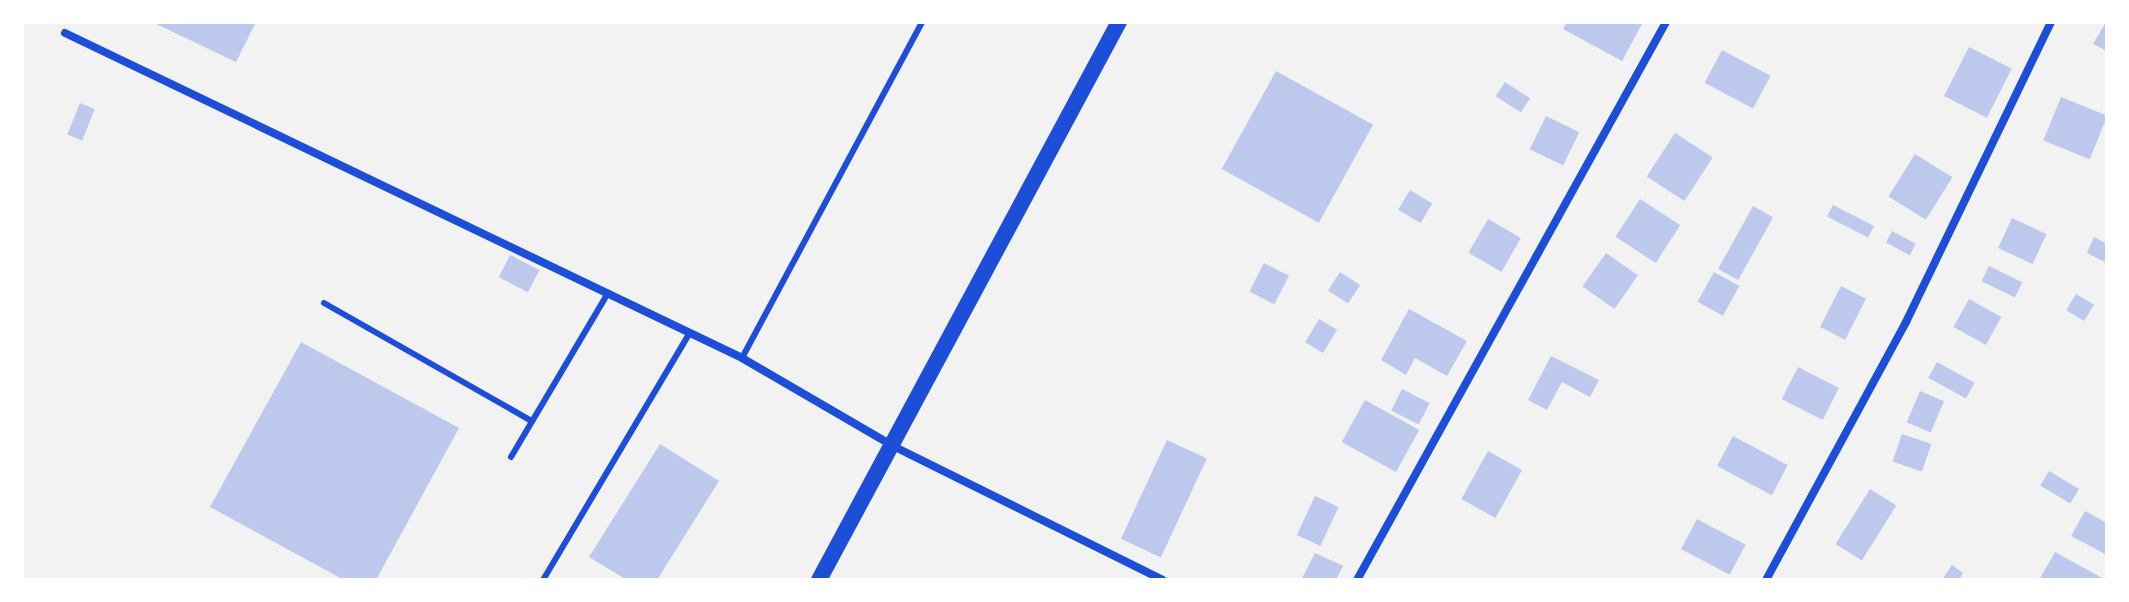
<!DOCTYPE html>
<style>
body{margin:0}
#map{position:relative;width:2129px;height:602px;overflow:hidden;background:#f2f2f2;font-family:"Work Sans",sans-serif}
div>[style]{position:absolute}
.building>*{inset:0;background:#bdc9ec;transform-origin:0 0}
.service>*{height:6px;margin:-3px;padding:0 3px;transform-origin:3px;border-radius:3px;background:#1d4ed8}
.minor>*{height:8px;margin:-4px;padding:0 4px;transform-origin:4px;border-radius:4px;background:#1d4ed8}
.secondary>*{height:16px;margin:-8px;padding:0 8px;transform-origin:8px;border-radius:8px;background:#1d4ed8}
span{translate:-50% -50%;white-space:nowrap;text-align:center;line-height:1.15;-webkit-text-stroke:6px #fff;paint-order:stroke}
.frame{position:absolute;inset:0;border:24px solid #fff;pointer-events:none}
</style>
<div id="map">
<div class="building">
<div style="clip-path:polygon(152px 22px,250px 22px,255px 24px,236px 62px)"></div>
<div style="clip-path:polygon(1567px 22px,1638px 22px,1642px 24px,1622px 61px,1563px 29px)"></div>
<div style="clip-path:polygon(2106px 22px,2107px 22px,2107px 51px,2093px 44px)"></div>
<div style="left:1969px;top:47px;width:48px;height:55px;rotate:27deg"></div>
<div style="left:1722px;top:50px;width:55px;height:37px;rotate:28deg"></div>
<div style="left:1276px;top:71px;width:111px;height:112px;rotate:29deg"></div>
<div style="left:1505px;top:82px;width:30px;height:17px;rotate:33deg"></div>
<div style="left:2061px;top:97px;width:50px;height:47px;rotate:22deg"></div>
<div style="left:80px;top:103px;width:16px;height:34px;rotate:22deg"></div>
<div style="left:1546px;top:116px;width:37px;height:37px;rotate:26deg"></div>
<div style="left:1675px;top:133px;width:45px;height:52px;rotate:33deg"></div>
<div style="left:1915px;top:154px;width:44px;height:50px;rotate:32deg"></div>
<div style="left:1410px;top:190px;width:26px;height:23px;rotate:31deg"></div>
<div style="left:1640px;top:199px;width:48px;height:45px;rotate:33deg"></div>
<div style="left:1833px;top:205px;width:46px;height:13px;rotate:27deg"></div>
<div style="left:1753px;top:206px;width:23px;height:72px;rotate:29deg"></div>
<div style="left:2012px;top:218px;width:38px;height:33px;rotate:25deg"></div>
<div style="left:1488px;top:219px;width:38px;height:39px;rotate:30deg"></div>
<div style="left:1892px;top:231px;width:27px;height:13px;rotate:28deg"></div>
<div style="clip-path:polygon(2094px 237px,2107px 244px,2107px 263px,2087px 253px)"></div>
<div style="left:1606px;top:253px;width:39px;height:41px;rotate:35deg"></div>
<div style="left:510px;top:255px;width:33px;height:25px;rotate:27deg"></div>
<div style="left:1264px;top:263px;width:28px;height:32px;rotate:27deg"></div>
<div style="left:1989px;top:266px;width:37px;height:17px;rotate:26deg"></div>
<div style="left:1340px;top:272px;width:24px;height:22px;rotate:33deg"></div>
<div style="left:1714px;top:272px;width:29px;height:34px;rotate:29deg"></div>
<div style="left:1841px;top:286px;width:28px;height:46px;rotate:27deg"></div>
<div style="left:2076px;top:294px;width:21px;height:19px;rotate:31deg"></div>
<div style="left:1969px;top:299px;width:37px;height:32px;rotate:29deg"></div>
<div style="clip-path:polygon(1409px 309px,1467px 341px,1447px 376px,1415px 358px,1406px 375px,1381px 360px)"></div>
<div style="left:1319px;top:319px;width:21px;height:27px;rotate:31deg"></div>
<div style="clip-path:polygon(301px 342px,459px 428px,376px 580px,344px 580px,210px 507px)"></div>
<div style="clip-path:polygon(1551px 356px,1599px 380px,1590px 397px,1562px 382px,1547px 410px,1528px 400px)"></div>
<div style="left:1937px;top:362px;width:43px;height:18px;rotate:29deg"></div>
<div style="left:1798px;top:367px;width:46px;height:36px;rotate:27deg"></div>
<div style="left:1402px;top:389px;width:31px;height:24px;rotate:27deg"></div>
<div style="left:1920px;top:391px;width:26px;height:34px;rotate:23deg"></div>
<div style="left:1365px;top:400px;width:62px;height:48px;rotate:29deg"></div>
<div style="left:1902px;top:434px;width:31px;height:29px;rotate:19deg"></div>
<div style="left:1733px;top:436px;width:62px;height:34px;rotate:28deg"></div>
<div style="left:1167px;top:440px;width:44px;height:109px;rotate:25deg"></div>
<div style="clip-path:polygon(660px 444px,719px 481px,657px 580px,627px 580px,589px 557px)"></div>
<div style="left:1488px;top:451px;width:39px;height:55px;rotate:29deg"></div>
<div style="left:2049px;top:471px;width:35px;height:17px;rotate:31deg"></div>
<div style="left:1870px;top:489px;width:31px;height:65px;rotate:32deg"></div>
<div style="left:1315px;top:496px;width:26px;height:43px;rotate:25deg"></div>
<div style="clip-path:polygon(2085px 511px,2107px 523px,2107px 555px,2071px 536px)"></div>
<div style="left:1697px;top:519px;width:55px;height:34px;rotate:28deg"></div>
<div style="clip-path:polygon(2055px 552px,2106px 580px,2039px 580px)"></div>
<div style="clip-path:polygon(1315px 553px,1343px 566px,1336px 580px,1301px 580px)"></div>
<div style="clip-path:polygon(1952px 565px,1963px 573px,1959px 580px,1942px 580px)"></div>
</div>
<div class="service">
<div style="left:324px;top:303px;width:239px;rotate:29.6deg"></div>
<div style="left:742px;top:358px;width:381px;rotate:-61.8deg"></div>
<div style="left:511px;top:457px;width:191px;rotate:-59.4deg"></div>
<div style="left:543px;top:580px;width:288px;rotate:-59.3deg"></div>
</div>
<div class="minor">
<div style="left:65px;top:33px;width:751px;rotate:25.64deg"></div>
<div style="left:742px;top:358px;width:175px;rotate:30.2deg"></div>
<div style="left:893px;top:446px;width:301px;rotate:26.4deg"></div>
<div style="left:1357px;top:580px;width:638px;rotate:-61.02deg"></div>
<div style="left:1766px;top:580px;width:294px;rotate:-61.5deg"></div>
<div style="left:1906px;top:322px;width:333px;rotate:-64.2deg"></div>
</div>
<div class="secondary">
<div style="left:819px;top:580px;width:634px;rotate:-61.74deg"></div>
</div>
<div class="frame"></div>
</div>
